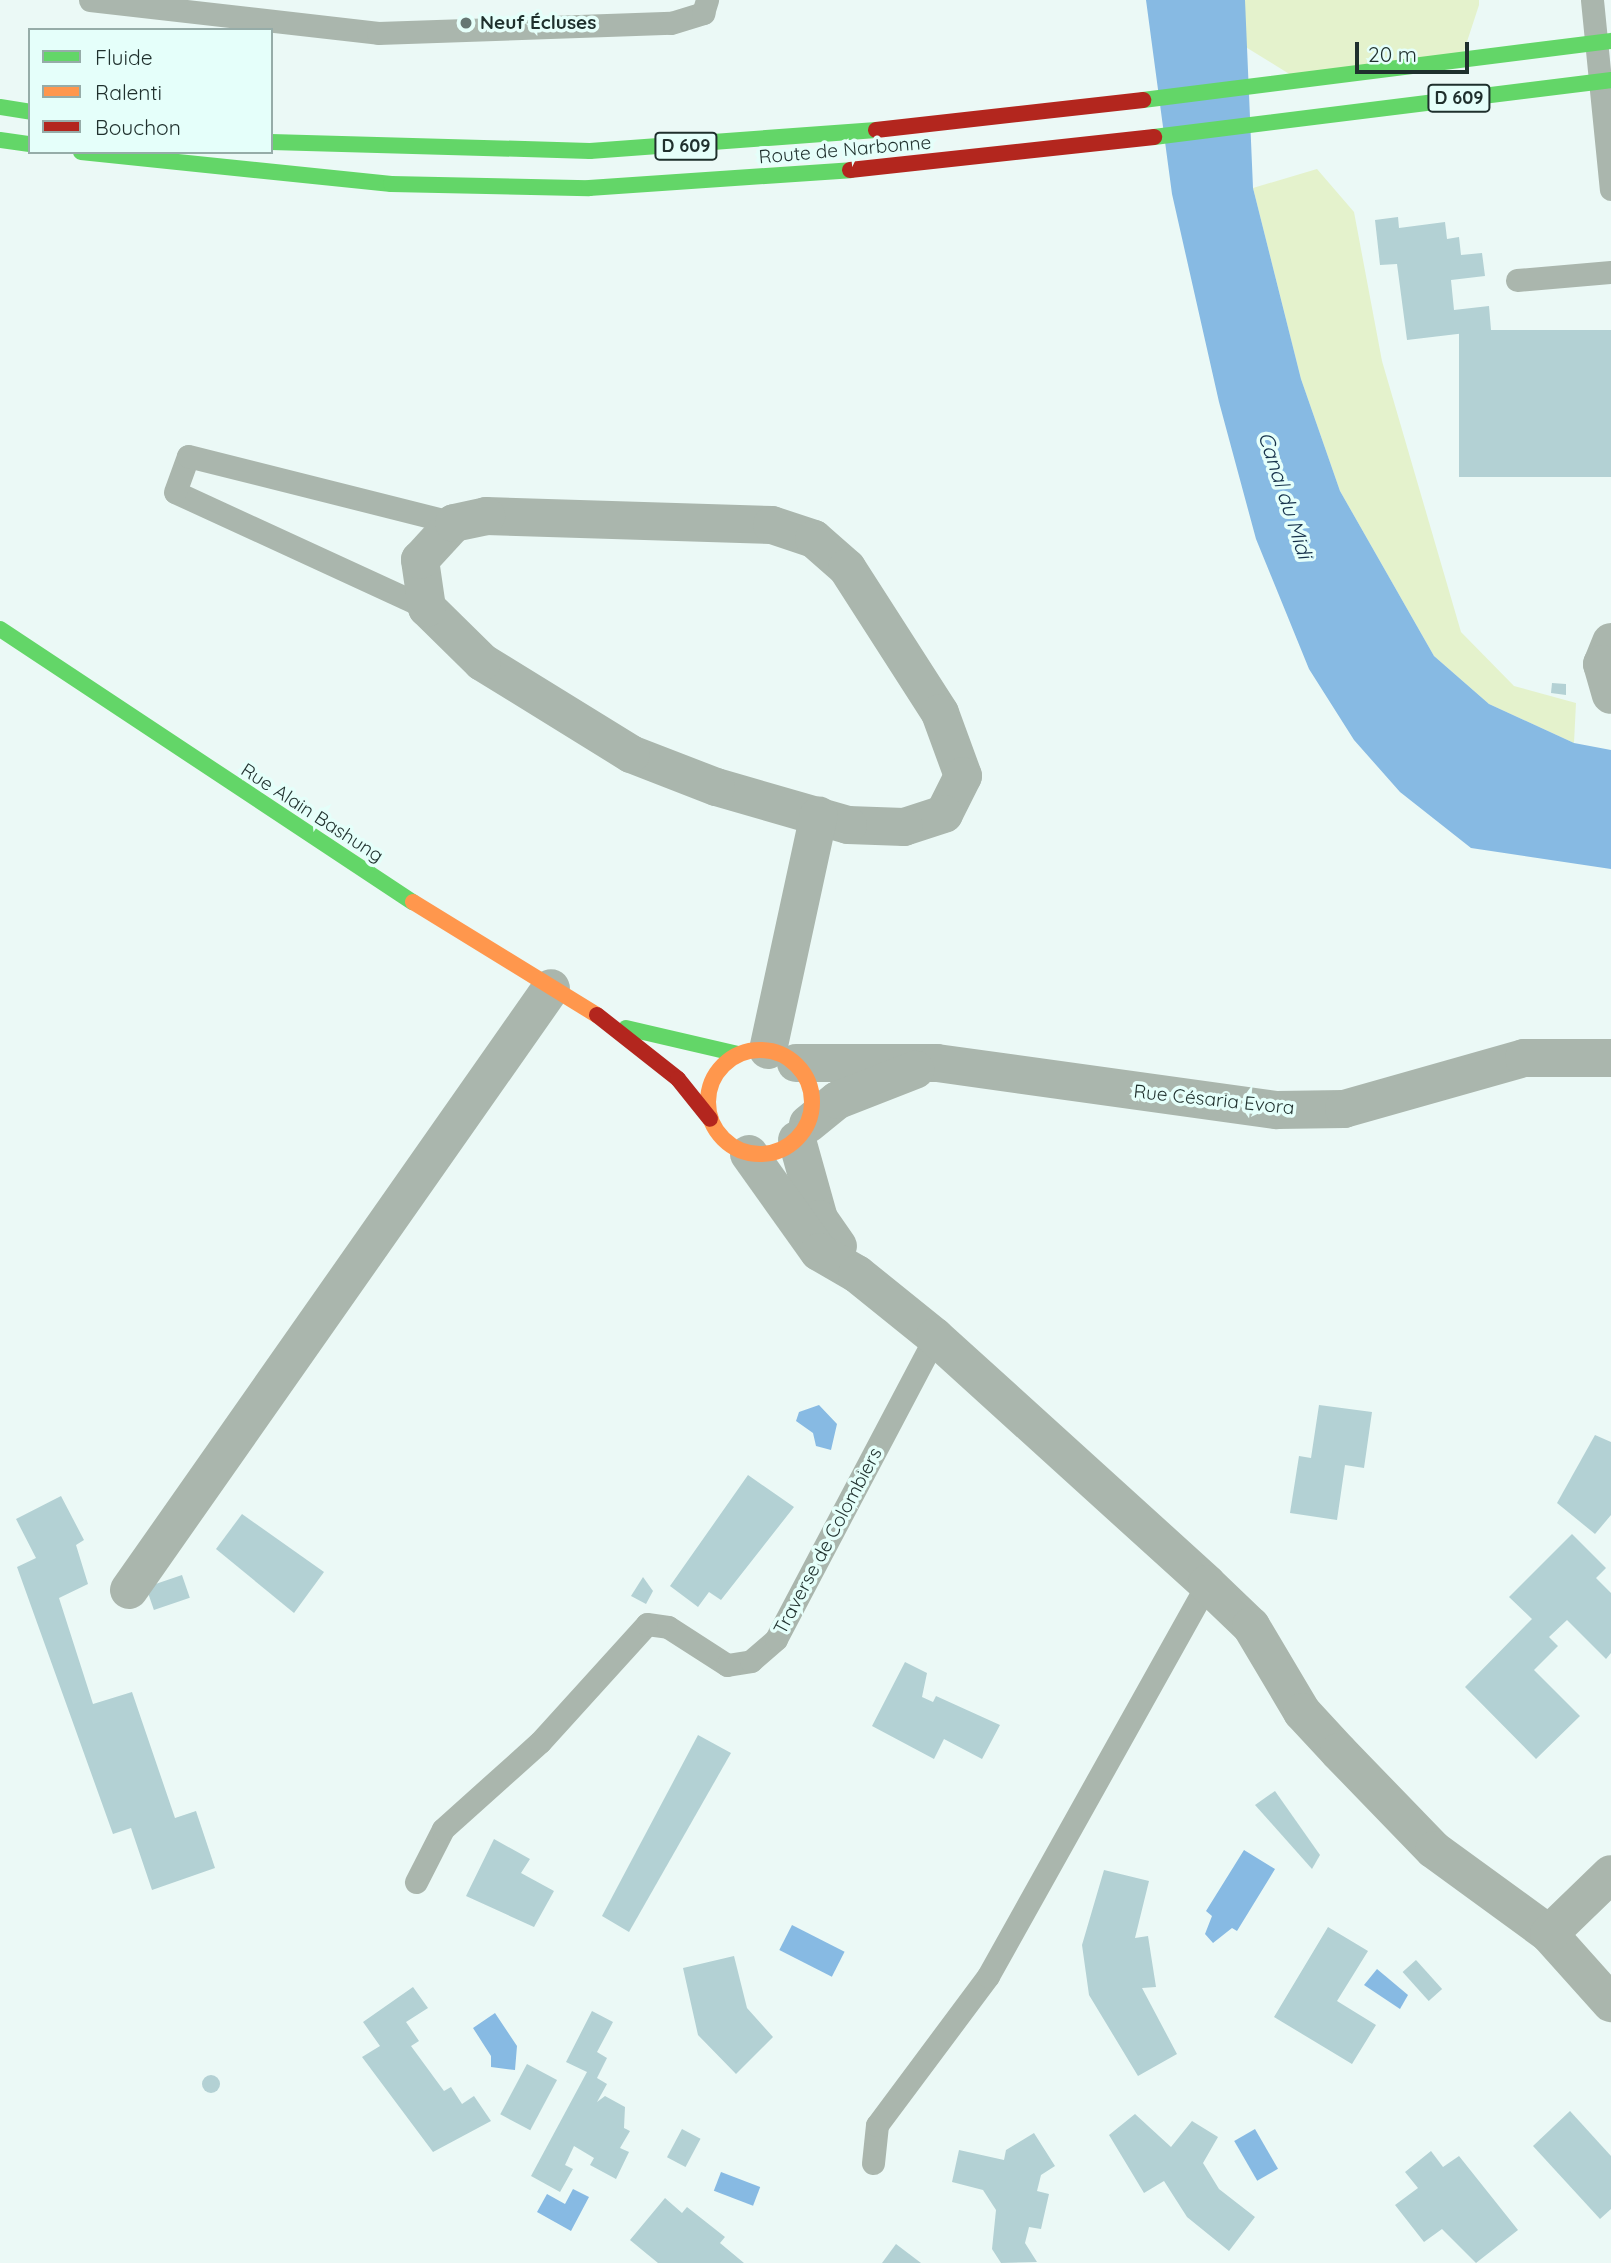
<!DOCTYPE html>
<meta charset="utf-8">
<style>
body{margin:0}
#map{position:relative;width:1611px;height:2263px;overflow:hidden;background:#ebf9f6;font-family:Quicksand,sans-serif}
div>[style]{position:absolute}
.green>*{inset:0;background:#e4f2cc}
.water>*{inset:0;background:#87bae3;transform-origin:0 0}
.building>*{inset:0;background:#b3d1d4;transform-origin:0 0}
.round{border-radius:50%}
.lane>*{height:23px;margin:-11.5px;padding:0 11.5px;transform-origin:11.5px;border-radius:11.5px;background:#aab6ad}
.street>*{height:38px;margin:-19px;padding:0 19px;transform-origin:19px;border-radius:19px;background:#aab6ad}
.fast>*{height:16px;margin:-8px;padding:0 8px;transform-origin:8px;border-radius:8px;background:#63d668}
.slow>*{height:16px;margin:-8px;padding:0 8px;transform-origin:8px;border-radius:8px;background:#ff974d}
.slow>.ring{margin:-8px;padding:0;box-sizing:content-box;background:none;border:16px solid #ff974d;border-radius:50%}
.jam>*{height:16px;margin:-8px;padding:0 8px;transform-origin:8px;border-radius:8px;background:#b3261e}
.dots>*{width:19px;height:19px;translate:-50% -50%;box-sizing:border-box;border:4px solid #e5fffa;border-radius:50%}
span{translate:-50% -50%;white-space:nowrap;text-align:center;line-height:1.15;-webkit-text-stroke:7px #e5fffa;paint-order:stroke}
.shield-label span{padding:2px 5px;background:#e5fffa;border:2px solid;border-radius:5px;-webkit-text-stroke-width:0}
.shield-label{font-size:18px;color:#1f302d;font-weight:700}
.poi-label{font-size:19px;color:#1f302d;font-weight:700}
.left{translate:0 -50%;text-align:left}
.street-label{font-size:19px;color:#1f302d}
.water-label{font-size:21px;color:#143049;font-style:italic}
.legend{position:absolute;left:28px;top:28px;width:245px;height:126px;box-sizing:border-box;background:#e5fffa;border:2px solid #96aca8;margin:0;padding:9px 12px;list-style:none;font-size:21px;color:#1f302d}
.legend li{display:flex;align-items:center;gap:14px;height:35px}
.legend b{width:35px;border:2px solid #96aca8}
.scale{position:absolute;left:1355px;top:42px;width:114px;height:32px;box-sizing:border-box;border:4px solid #1f302d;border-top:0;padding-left:9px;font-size:21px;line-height:24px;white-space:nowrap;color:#1f302d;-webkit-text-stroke:5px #e5fffa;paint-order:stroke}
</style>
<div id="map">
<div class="green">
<div style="clip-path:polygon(1245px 0,1479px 0,1479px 5px,1461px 60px,1299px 80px,1244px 46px)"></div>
<div style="clip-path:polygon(1317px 169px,1354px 212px,1382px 361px,1461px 632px,1514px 686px,1576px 703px,1574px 743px,1489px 704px,1434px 656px,1340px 491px,1301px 379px,1253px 188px)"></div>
</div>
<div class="water">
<div style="clip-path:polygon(1146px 0,1245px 0,1253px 188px,1301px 379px,1340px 491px,1434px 656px,1489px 704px,1574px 743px,1611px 750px,1611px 869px,1471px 848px,1400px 792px,1354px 740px,1309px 669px,1256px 539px,1219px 402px,1172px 194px)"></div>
<div style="clip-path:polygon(819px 1405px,837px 1424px,831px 1450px,816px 1446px,813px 1433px,796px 1421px,799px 1412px)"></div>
<div style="clip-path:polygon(1244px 1850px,1275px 1869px,1237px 1931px,1232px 1928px,1213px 1943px,1205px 1934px,1212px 1916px,1206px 1911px)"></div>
<div style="left:792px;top:1925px;width:59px;height:28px;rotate:27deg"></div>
<div style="clip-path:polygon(1377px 1969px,1408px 1995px,1400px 2009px,1364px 1985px)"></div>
<div style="clip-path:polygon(495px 2013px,517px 2046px,515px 2070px,491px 2067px,491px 2056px,473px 2028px)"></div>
<div style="left:1255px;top:2129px;width:46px;height:24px;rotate:60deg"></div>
<div style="left:721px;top:2172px;width:42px;height:20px;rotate:21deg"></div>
<div style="clip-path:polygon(573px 2189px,589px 2197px,571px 2231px,537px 2212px,547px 2194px,565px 2204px)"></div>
</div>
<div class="building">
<div style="clip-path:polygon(1398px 217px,1399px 228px,1445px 222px,1447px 239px,1459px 237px,1461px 255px,1482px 253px,1485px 276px,1451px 280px,1454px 310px,1489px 306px,1491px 330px,1407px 340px,1397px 264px,1380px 265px,1375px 220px)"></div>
<div style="left:1611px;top:330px;width:147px;height:152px;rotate:90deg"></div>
<div style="clip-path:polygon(1552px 683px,1566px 684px,1566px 695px,1551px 693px)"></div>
<div style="clip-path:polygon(1319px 1405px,1372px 1412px,1364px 1468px,1345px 1465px,1337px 1520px,1290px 1513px,1299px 1456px,1311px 1458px)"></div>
<div style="clip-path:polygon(1595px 1435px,1611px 1442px,1611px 1515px,1595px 1534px,1557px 1503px)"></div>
<div style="clip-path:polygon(748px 1475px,794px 1507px,721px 1600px,709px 1592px,698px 1607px,670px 1586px)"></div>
<div style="clip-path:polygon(61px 1496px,84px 1540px,76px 1545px,88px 1584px,59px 1598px,93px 1704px,132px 1692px,175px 1818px,196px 1811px,215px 1868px,152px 1890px,131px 1828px,113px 1834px,17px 1567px,36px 1558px,16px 1519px)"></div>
<div style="clip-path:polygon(242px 1514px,324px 1572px,294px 1613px,216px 1549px)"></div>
<div style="clip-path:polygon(1572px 1534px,1606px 1568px,1596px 1578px,1611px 1593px,1611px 1653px,1606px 1659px,1567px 1620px,1549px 1637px,1558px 1646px,1534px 1670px,1580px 1716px,1536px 1759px,1465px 1687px,1532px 1619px,1509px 1597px)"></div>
<div style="left:182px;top:1575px;width:24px;height:38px;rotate:71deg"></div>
<div style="clip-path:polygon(643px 1577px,653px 1591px,646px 1604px,631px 1596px)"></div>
<div style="clip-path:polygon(905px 1662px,927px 1673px,922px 1697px,933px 1702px,936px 1696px,1000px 1725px,982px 1759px,944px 1739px,934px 1759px,872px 1726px)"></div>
<div style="clip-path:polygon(698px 1735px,731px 1753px,629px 1932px,602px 1916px)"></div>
<div style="clip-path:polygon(1275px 1791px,1320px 1855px,1312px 1869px,1255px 1805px)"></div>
<div style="clip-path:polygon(494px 1839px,530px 1859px,521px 1873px,554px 1891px,534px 1927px,466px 1896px)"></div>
<div style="clip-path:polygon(1104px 1870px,1149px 1881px,1135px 1938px,1148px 1936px,1156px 1987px,1142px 1988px,1177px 2054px,1138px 2076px,1089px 1995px,1082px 1945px)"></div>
<div style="clip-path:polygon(1328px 1927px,1368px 1951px,1337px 2001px,1376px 2025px,1352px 2064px,1274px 2017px)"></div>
<div style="clip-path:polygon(734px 1956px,747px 2008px,773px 2037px,736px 2074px,698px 2035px,683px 1968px)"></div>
<div style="left:1416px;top:1960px;width:39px;height:18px;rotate:48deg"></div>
<div style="clip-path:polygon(413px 1987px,428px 2008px,406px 2022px,419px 2041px,411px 2046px,444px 2091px,451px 2087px,462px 2104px,474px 2096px,491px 2121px,433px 2152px,362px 2057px,380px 2046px,363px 2022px)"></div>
<div style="clip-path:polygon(592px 2011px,613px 2022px,597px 2052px,607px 2058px,597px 2078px,607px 2084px,597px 2102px,605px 2096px,625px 2107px,624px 2128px,630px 2131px,620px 2148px,629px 2152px,616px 2179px,590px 2165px,594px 2158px,574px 2146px,565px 2165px,573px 2169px,560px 2192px,531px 2176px,587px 2072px,566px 2062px)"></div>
<div style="left:527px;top:2064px;width:34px;height:57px;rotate:28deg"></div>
<div class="round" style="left:202px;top:2075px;width:18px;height:18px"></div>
<div style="clip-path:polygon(1570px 2111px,1611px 2156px,1611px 2209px,1600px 2219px,1533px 2146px)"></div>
<div style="clip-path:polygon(1135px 2114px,1171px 2147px,1192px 2121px,1218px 2137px,1203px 2163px,1219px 2189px,1255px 2217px,1229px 2251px,1187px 2217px,1164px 2181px,1144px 2193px,1109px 2135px)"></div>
<div style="left:682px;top:2129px;width:21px;height:32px;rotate:28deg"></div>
<div style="clip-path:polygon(1034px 2133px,1055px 2166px,1041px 2175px,1037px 2191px,1049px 2194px,1041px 2229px,1029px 2227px,1025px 2243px,1037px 2262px,1001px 2263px,992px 2249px,996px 2210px,983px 2190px,952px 2182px,959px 2150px,1004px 2160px,1006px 2150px)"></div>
<div style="clip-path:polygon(1431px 2151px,1443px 2167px,1459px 2156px,1518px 2230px,1476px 2263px,1442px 2229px,1424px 2242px,1395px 2205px,1418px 2188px,1405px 2172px)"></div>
<div style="clip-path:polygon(665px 2198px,682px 2213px,687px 2207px,725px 2237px,720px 2243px,744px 2263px,658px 2263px,647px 2254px,630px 2240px)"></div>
<div style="clip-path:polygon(896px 2244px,921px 2263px,882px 2263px)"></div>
</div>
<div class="lane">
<div style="left:90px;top:0;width:290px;rotate:6.5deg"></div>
<div style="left:378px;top:33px;width:293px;rotate:-2deg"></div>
<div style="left:671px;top:23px;width:34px;rotate:-17deg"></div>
<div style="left:703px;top:13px;width:14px;rotate:-73deg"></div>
<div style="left:1592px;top:0;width:190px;rotate:84.3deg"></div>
<div style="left:1517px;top:280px;width:94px;rotate:-4.9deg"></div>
<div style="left:427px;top:608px;width:277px;rotate:-155.3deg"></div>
<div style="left:175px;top:492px;width:38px;rotate:-70deg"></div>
<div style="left:188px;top:456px;width:274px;rotate:14.1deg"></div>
<div style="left:416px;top:1882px;width:59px;rotate:-63deg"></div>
<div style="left:443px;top:1829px;width:130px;rotate:-41.9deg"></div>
<div style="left:540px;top:1742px;width:159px;rotate:-47.8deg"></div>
<div style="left:647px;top:1624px;width:21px;rotate:8deg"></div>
<div style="left:668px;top:1627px;width:70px;rotate:32.8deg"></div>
<div style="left:727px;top:1665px;width:24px;rotate:-9deg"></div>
<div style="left:751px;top:1661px;width:33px;rotate:-41deg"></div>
<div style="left:776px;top:1639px;width:341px;rotate:-62.2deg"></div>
<div style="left:873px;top:2163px;width:38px;rotate:-84deg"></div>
<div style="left:877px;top:2125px;width:186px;rotate:-53.3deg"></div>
<div style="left:988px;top:1976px;width:449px;rotate:-60.8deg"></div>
</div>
<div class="street">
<div style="left:486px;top:516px;width:286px;rotate:1.8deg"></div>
<div style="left:772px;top:525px;width:44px;rotate:18.4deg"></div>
<div style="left:814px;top:539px;width:44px;rotate:41.3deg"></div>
<div style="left:847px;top:568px;width:172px;rotate:57.3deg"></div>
<div style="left:940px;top:713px;width:67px;rotate:69.9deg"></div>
<div style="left:963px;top:776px;width:42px;rotate:116.6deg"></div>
<div style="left:944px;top:814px;width:42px;rotate:162deg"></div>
<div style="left:904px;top:827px;width:56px;rotate:-178deg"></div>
<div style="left:848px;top:825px;width:137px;rotate:-163.9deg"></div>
<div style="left:716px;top:787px;width:91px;rotate:-158.8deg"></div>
<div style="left:631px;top:754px;width:175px;rotate:-148.3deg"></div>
<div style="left:482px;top:662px;width:77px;rotate:-135.5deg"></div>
<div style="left:427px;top:608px;width:49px;rotate:-98.3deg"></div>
<div style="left:420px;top:560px;width:50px;rotate:-47.4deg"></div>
<div style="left:454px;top:523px;width:33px;rotate:-12deg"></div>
<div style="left:1611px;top:642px;width:24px;rotate:112deg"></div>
<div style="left:1602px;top:664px;width:32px;rotate:74deg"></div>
<div style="left:768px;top:1050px;width:240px;rotate:-77.8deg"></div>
<div style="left:796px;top:1063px;width:141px"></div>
<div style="left:937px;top:1063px;width:343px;rotate:7.9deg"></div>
<div style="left:1277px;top:1110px;width:67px;rotate:-0.9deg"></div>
<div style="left:1344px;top:1109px;width:187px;rotate:-15.8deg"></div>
<div style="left:1524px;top:1058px;width:87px"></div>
<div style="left:808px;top:1124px;width:38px;rotate:-39deg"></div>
<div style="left:838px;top:1100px;width:83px;rotate:-21.3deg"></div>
<div style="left:797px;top:1140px;width:82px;rotate:74.4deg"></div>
<div style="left:819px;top:1219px;width:33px;rotate:55deg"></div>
<div style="left:749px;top:1154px;width:120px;rotate:54.5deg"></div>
<div style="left:819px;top:1252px;width:44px;rotate:30.1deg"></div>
<div style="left:857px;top:1274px;width:100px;rotate:38.9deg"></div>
<div style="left:935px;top:1337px;width:367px;rotate:42.2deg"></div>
<div style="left:1207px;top:1584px;width:61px;rotate:43.7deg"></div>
<div style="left:1251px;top:1626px;width:100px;rotate:59.3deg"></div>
<div style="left:1302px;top:1712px;width:54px;rotate:47.2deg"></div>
<div style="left:1339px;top:1752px;width:136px;rotate:45.9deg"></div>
<div style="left:1434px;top:1850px;width:142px;rotate:36.1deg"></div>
<div style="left:1549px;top:1934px;width:93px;rotate:48.1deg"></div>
<div style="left:129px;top:1590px;width:735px;rotate:-54.97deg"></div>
<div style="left:1549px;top:1934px;width:86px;rotate:-44.1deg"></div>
</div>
<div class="fast">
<div style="left:1143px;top:100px;width:472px;rotate:-7.2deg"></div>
<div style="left:0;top:107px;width:30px;rotate:9deg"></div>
<div style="left:1154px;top:137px;width:461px;rotate:-7.1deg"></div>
<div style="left:0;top:140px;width:30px;rotate:8deg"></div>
<div style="left:271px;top:142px;width:319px;rotate:1.6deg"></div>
<div style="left:590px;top:151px;width:287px;rotate:-4.2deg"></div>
<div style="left:81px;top:152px;width:312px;rotate:5.9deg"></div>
<div style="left:391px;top:184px;width:198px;rotate:1.2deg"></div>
<div style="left:589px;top:188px;width:262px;rotate:-3.9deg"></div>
<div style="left:0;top:629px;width:495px;rotate:33.5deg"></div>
<div style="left:626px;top:1028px;width:115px;rotate:13.1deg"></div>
</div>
<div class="slow">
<div style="left:413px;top:902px;width:216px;rotate:31.6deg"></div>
<div class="ring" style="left:708px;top:1050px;width:88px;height:88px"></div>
</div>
<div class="jam">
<div style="left:876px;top:130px;width:269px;rotate:-6.4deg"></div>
<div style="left:850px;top:170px;width:306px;rotate:-6.2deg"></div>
<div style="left:597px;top:1015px;width:103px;rotate:38.3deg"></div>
<div style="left:678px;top:1079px;width:51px;rotate:51.3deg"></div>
</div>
<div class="dots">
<div style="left:466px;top:23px;background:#667673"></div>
</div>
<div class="shield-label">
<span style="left:1459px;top:98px">D 609</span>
<span style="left:686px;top:146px">D 609</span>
</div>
<div class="poi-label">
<span class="left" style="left:480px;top:23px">Neuf Écluses</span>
</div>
<div class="street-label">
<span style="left:845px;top:150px;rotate:-5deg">Route de Narbonne</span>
<span style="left:312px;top:813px;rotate:33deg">Rue Alain Bashung</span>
<span style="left:1214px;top:1100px;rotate:6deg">Rue Césaria Evora</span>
<span style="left:828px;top:1541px;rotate:-62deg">Traverse de Colombiers</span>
</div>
<div class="water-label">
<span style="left:1286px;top:495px;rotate:72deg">Canal du Midi</span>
</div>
<ul class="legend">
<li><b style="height:9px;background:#63d668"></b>Fluide</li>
<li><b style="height:9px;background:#ff974d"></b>Ralenti</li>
<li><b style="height:9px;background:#b3261e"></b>Bouchon</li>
</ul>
<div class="scale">20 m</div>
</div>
